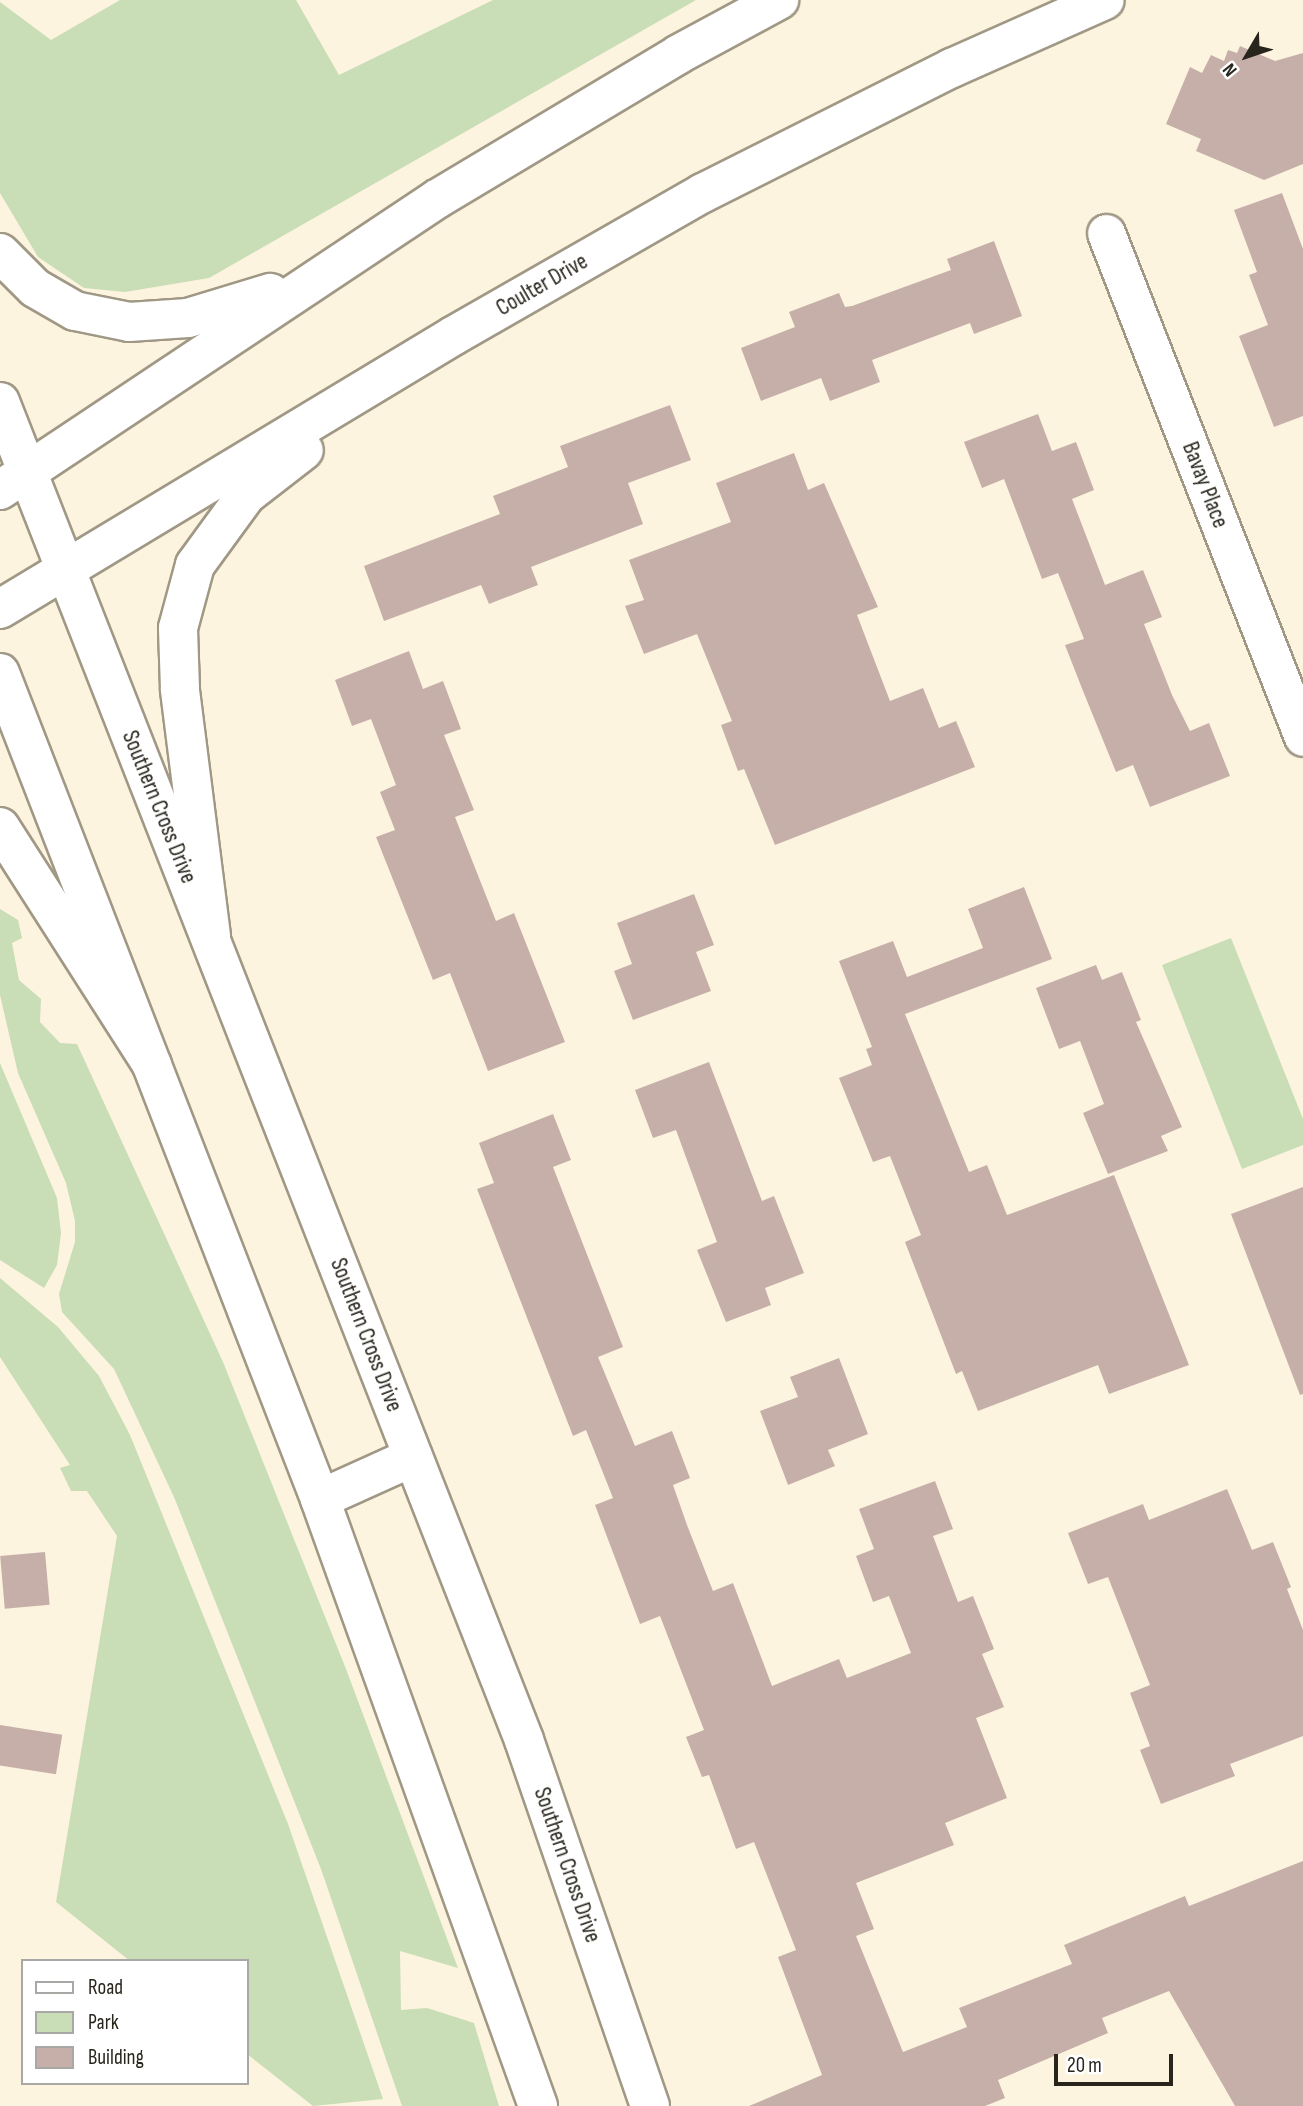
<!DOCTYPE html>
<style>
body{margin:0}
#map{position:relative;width:1303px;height:2106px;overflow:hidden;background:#fcf4df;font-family:"Sofia Sans Condensed",sans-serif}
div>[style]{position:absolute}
.green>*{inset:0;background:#c9ddb6}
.building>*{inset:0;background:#c7afa9;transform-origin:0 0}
.roads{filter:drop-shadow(2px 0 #a09885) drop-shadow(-2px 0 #a09885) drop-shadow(0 2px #a09885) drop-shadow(0 -2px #a09885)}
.minor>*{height:37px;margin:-18.5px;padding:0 18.5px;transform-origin:18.5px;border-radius:18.5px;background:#fff}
.secondary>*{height:38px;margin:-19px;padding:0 19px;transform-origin:19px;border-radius:19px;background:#fff}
.primary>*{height:38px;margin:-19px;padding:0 19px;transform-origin:19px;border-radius:19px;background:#fff}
span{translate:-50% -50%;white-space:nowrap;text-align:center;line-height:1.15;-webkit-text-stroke:5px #fff;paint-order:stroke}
.street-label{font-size:23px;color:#28251d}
.legend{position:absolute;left:21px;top:1959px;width:228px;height:126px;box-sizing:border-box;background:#fff;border:2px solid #a9a8a5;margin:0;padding:9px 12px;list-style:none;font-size:21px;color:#28251d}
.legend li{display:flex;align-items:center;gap:14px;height:35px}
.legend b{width:35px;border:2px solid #a9a8a5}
.north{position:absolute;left:1212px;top:21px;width:70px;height:70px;-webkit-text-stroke:5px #fff;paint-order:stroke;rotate:231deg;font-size:19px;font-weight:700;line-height:28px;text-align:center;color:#28251d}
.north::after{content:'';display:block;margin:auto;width:24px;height:32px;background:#28251d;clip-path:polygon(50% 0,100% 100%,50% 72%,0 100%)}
.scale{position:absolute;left:1054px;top:2054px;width:119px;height:32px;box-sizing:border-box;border:4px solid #28251d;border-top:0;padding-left:9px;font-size:21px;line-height:24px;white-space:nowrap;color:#28251d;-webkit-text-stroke:5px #fff;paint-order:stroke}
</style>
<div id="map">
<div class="green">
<div style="clip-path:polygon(120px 0,296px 0,339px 75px,493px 0,696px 0,209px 278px,125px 292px,84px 288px,38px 257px,0 193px,0 2px,51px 40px)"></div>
<div style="clip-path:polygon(0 909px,18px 920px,22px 938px,12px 943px,19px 980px,41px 999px,40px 1022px,60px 1043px,77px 1044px,223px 1362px,346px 1669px,458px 1968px,400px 1951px,401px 2010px,427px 2008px,474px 2023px,499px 2106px,402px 2106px,321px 1869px,174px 1497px,114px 1369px,62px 1312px,59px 1294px,75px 1242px,75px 1221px,66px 1183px,18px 1073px,0 995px)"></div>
<div style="clip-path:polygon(1231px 938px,1303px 1119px,1303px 1145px,1242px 1169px,1162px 965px)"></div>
<div style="clip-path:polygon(0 1063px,57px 1198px,61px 1233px,57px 1265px,44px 1288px,0 1260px)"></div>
<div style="clip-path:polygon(0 1278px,58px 1327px,99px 1376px,130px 1435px,288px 1824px,383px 2099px,313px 2106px,247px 2054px,247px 1961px,130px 1961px,56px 1902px,117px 1536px,87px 1491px,71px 1491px,60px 1468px,70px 1465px,0 1357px)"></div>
</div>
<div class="building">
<div style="clip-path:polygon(1240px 46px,1275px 61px,1303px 53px,1303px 164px,1264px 180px,1196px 151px,1201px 139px,1166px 124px,1190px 67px,1202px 73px,1211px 55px,1224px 61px,1228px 50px,1237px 53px)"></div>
<div style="clip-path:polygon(1282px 193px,1303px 249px,1303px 416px,1274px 427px,1239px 336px,1268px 325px,1249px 275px,1257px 272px,1234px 210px)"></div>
<div style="clip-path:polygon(994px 241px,1022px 316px,974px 334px,970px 323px,872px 360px,880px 382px,830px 401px,821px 378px,761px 401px,741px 348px,795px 327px,789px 312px,839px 293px,845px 307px,852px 306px,951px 270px,947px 259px)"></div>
<div style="clip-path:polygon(670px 405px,691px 460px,628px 483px,643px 524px,531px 567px,538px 585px,489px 604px,481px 585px,384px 621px,364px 566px,500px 514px,493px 496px,568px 467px,560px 446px)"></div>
<div style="clip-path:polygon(1038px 414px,1052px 451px,1076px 442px,1094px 490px,1072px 499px,1105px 585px,1143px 570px,1162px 617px,1144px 624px,1172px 695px,1190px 731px,1209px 723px,1230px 776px,1150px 807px,1133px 765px,1116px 772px,1083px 691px,1065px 645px,1084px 639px,1058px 573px,1042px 579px,1004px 479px,982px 488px,964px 442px)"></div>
<div style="clip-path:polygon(794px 453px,808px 490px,824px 483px,878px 607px,857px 615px,890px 701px,923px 688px,939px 728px,956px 721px,975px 767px,775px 845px,744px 769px,738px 771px,721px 725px,732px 721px,697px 634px,644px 654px,625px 606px,644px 600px,629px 560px,731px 522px,716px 483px)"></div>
<div style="clip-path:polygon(409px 651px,423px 689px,443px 681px,461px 729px,444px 735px,474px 810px,455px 817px,496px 921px,514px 913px,565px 1042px,488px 1071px,450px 973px,433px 980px,376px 837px,395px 830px,380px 792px,396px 785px,371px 719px,352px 726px,335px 680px)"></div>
<div style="clip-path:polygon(1024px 887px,1052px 959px,905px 1014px,969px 1172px,987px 1165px,1007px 1215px,1114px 1175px,1189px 1365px,1109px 1394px,1098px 1365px,978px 1411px,962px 1371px,956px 1374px,905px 1242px,921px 1235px,890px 1156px,873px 1162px,839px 1078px,872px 1065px,866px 1049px,872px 1047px,839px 961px,893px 941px,907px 977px,983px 948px,968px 909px)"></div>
<div style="clip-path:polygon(694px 894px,714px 945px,696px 952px,711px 991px,633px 1020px,614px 971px,632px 964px,617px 923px)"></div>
<div style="clip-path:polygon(1096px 965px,1102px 980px,1122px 972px,1141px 1020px,1136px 1022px,1182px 1127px,1161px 1136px,1168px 1151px,1108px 1174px,1083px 1113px,1104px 1104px,1080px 1041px,1059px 1049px,1036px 988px)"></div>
<div style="clip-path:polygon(709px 1062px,762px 1201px,774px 1196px,804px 1273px,765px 1288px,771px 1305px,726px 1322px,697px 1250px,717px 1242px,676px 1130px,653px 1138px,635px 1090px)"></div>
<div style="clip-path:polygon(553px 1114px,571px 1160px,553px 1167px,623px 1347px,598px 1357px,635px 1446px,672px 1431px,690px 1478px,673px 1485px,687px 1525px,713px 1591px,733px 1583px,772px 1686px,839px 1659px,847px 1678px,911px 1653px,889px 1596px,873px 1602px,856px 1556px,874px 1549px,859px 1509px,935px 1481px,953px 1529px,933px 1536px,958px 1602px,973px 1596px,994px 1649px,982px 1654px,1004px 1707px,976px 1718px,1007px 1798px,945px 1823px,954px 1845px,856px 1883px,874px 1929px,856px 1936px,903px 2052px,967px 2027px,959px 2008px,1072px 1964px,1064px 1945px,1185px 1896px,1189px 1906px,1303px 1861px,1303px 2106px,1235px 2106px,1169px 1991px,1102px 2018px,1108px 2033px,998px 2080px,1005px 2098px,985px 2106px,749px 2106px,822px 2075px,778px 1957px,796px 1950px,754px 1842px,736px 1849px,709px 1775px,702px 1777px,686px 1737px,704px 1730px,660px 1616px,640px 1624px,595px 1505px,613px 1498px,586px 1430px,573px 1436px,477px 1189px,494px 1183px,479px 1143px)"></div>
<div style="clip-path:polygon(1303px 1187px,1303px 1394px,1300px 1395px,1231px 1214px)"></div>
<div style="clip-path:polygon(839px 1358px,868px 1434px,828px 1450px,835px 1466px,788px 1485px,760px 1411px,798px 1397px,790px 1377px)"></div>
<div style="clip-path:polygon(1227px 1489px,1252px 1550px,1273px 1542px,1291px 1587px,1287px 1589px,1303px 1630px,1303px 1736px,1230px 1764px,1235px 1776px,1161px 1804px,1140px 1750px,1150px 1746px,1130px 1693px,1150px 1685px,1108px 1577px,1088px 1584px,1068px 1533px,1143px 1504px,1149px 1520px)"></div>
<div style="left:45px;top:1552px;width:53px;height:45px;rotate:85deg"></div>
<div style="left:0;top:1725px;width:63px;height:40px;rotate:9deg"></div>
</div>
<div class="roads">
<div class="minor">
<div style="left:1106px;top:233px;width:541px;rotate:68.65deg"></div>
</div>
<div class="secondary">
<div style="left:0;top:402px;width:1437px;rotate:68.61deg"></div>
<div style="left:524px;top:1740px;width:387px;rotate:71deg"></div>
<div style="left:0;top:673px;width:886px;rotate:68.82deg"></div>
<div style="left:320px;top:1499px;width:645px;rotate:70.24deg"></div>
<div style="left:320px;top:1499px;width:102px;rotate:-24.3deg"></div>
</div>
<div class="primary">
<div style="left:0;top:253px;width:49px;rotate:45deg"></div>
<div style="left:35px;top:288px;width:46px;rotate:29.9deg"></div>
<div style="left:75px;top:311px;width:55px;rotate:11.5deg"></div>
<div style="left:129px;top:322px;width:59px;rotate:-3.9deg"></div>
<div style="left:188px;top:318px;width:86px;rotate:-17deg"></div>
<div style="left:0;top:490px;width:525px;rotate:-33.66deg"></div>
<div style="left:437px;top:199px;width:282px;rotate:-30.9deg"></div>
<div style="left:679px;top:54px;width:114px;rotate:-28.4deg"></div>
<div style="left:0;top:609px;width:529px;rotate:-31.08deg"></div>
<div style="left:453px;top:336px;width:288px;rotate:-29.8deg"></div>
<div style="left:703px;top:193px;width:279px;rotate:-26.7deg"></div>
<div style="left:952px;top:68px;width:167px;rotate:-24deg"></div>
<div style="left:0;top:827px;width:282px;rotate:57.4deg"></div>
<div style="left:211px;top:936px;width:249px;rotate:-97.2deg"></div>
<div style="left:180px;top:689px;width:61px;rotate:-91.9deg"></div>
<div style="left:178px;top:628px;width:65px;rotate:-74.9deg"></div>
<div style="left:195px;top:565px;width:87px;rotate:-53.9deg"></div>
<div style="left:246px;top:495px;width:73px;rotate:-37.8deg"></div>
</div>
</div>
<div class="street-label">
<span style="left:542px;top:285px;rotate:-30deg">Coulter Drive</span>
<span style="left:1205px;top:485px;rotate:69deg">Bavay Place</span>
<span style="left:159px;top:807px;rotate:68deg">Southern Cross Drive</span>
<span style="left:366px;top:1335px;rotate:69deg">Southern Cross Drive</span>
<span style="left:567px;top:1865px;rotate:71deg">Southern Cross Drive</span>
</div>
<ul class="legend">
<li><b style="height:9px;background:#fff"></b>Road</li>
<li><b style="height:19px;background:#c9ddb6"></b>Park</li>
<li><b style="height:19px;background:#c7afa9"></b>Building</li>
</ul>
<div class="north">N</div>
<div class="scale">20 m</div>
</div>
